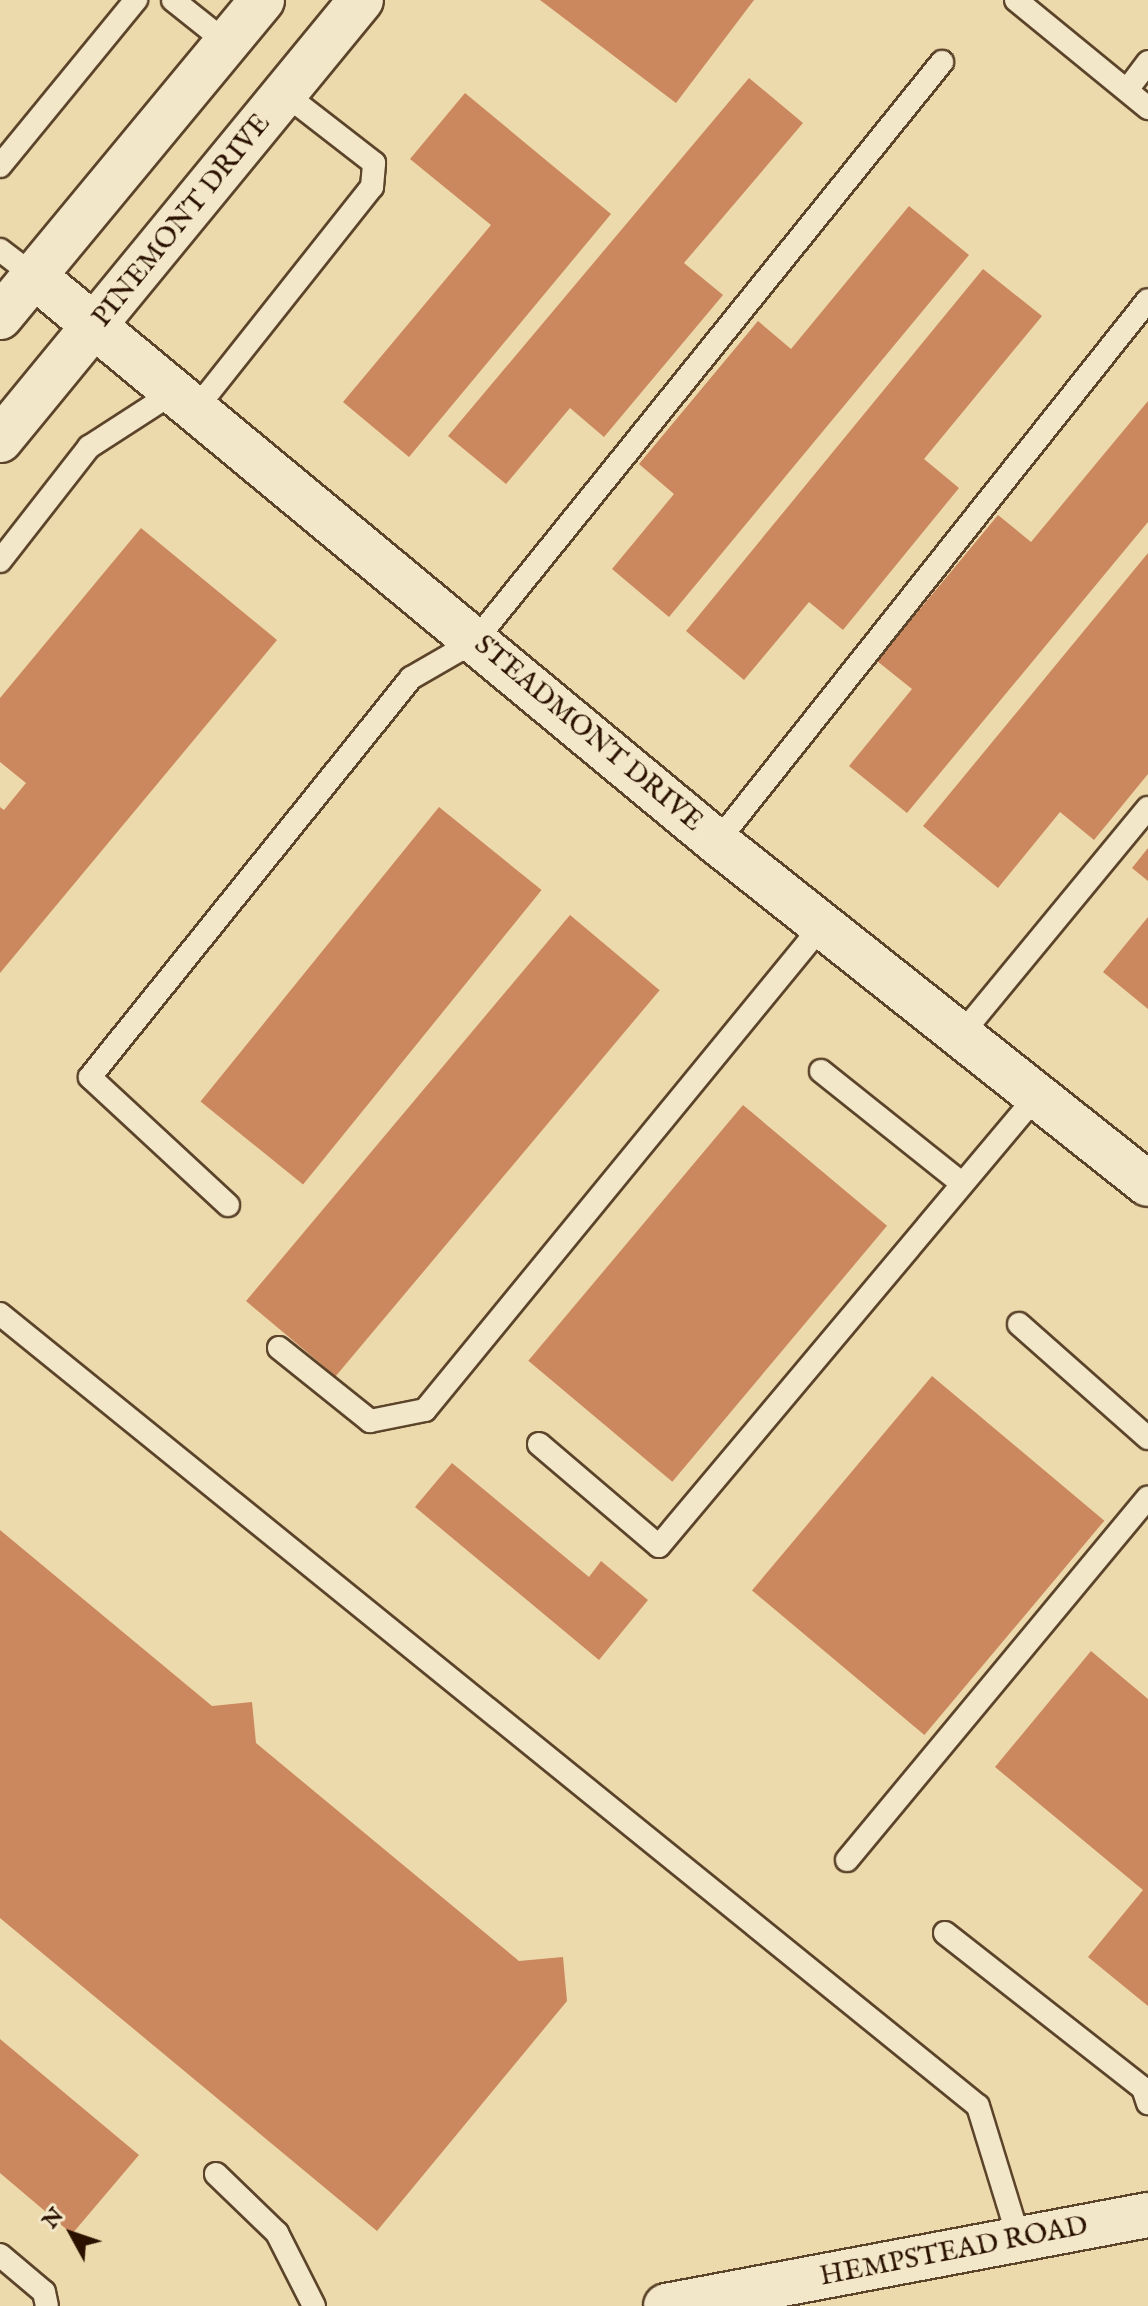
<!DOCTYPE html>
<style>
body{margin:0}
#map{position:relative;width:1148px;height:2306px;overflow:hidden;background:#eddaac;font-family:"IM FELL English",serif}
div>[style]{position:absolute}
.building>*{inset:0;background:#cb875d;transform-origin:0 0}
.roads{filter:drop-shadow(2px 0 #5c442b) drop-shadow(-2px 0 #5c442b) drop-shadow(0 2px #5c442b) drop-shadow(0 -2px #5c442b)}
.lane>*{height:22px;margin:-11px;padding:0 11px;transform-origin:11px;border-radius:11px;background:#f3e7c9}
.street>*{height:44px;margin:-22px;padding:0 22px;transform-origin:22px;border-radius:22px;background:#f3e7c9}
.secondary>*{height:44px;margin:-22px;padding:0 22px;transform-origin:22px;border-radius:22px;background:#f3e7c9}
span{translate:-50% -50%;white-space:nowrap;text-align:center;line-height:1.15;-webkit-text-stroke:6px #f3e7c9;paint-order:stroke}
.street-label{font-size:28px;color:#2b1200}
.north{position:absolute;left:32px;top:2194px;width:80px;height:80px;-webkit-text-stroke:6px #f3e7c9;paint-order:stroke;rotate:310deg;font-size:22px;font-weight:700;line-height:32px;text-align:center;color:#2b1200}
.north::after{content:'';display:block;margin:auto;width:28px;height:36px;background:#2b1200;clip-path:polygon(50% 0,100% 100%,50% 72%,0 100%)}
</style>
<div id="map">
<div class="building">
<div style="clip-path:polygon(540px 0,754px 0,676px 103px)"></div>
<div style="clip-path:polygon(749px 78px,803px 123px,684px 263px,723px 295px,604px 437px,570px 408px,506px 484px,448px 436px)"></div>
<div style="clip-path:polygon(465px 93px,611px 214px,409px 457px,343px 402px,491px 225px,410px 159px)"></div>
<div style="clip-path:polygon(909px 206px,969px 255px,669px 617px,612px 569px,674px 494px,639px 464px,758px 321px,791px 349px)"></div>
<div style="clip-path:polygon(983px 269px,1042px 316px,924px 459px,959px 488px,843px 630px,809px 602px,744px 680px,686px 631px)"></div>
<div style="clip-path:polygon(1148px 401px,1148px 522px,907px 813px,849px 766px,912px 689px,877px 661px,998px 515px,1031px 542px)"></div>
<div style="clip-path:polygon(141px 528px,277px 640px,0 973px,0 807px,4px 810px,26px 783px,0 762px,0 698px)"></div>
<div style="clip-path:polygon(1148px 553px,1148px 774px,1094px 840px,1060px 812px,998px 888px,923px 826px)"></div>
<div style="left:439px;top:807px;width:132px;height:379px;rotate:39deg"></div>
<div style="clip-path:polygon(1148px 848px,1148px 881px,1132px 868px)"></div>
<div style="left:570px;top:915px;width:117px;height:504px;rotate:40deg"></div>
<div style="clip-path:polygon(1148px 917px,1148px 1009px,1103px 972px)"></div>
<div style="left:743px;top:1105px;width:188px;height:334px;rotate:40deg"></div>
<div style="left:932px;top:1376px;width:225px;height:280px;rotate:40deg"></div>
<div style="clip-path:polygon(452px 1463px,589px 1577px,601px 1561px,648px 1600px,599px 1660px,415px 1507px)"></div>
<div style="clip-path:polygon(0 1530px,212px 1706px,252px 1702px,256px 1743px,519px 1961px,563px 1957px,567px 2001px,377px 2231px,0 1918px)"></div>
<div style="clip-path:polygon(1091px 1651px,1148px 1699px,1148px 2006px,1088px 1957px,1143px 1890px,995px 1767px)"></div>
<div style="clip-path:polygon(0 2039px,139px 2155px,72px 2234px,0 2173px)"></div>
</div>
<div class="roads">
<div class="lane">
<div style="left:173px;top:0;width:69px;rotate:38.5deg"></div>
<div style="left:1016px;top:0;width:171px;rotate:39.3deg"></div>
<div style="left:1127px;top:90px;width:35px;rotate:-53deg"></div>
<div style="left:0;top:166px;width:215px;rotate:-50.7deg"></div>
<div style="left:0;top:250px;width:43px;rotate:37.4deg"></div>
<div style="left:195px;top:410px;width:285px;rotate:-51.6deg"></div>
<div style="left:372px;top:187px;width:24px;rotate:-85deg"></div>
<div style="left:374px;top:163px;width:113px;rotate:-142.2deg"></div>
<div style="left:0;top:561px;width:145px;rotate:-52deg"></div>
<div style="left:89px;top:447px;width:101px;rotate:-32.9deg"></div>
<div style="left:717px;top:842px;width:692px;rotate:-51.51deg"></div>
<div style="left:964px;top:1031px;width:289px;rotate:-50.5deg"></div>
<div style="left:821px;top:1071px;width:178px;rotate:38.6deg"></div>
<div style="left:228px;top:1205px;width:188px;rotate:-137.2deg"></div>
<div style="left:90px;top:1077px;width:512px;rotate:-51.18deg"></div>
<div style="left:411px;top:678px;width:74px;rotate:-30deg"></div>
<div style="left:475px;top:641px;width:744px;rotate:-51.11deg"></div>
<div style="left:0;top:1314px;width:1258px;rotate:39deg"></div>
<div style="left:978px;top:2106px;width:139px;rotate:72.9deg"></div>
<div style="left:1019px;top:1324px;width:172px;rotate:41.5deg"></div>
<div style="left:279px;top:1348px;width:117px;rotate:38.7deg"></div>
<div style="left:370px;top:1421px;width:56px;rotate:-11.3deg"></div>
<div style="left:425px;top:1410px;width:630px;rotate:-50.67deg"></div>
<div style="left:539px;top:1444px;width:157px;rotate:40.4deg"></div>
<div style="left:659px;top:1546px;width:591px;rotate:-50.01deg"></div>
<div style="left:847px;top:1860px;width:471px;rotate:-50.3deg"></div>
<div style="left:945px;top:1933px;width:251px;rotate:38.1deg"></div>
<div style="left:1143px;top:2088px;width:16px;rotate:72deg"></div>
<div style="left:216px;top:2174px;width:85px;rotate:44deg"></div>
<div style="left:277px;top:2233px;width:82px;rotate:63.1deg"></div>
<div style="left:0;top:2255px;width:57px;rotate:40.1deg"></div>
<div style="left:44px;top:2292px;width:14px;rotate:78deg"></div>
</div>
<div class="street">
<div style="left:34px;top:276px;width:887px;rotate:39.65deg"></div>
<div style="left:717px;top:842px;width:550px;rotate:38.43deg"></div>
</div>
<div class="secondary">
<div style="left:0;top:317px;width:411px;rotate:-50.4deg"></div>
<div style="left:0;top:440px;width:569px;rotate:-50.63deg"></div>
<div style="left:666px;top:2306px;width:491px;rotate:-10.7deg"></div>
</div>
</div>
<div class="street-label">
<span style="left:182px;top:221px;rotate:-51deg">PINEMONT DRIVE</span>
<span style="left:588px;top:734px;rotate:40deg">STEADMONT DRIVE</span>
<span style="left:954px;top:2252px;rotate:-11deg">HEMPSTEAD ROAD</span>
</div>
<div class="north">N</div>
</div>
